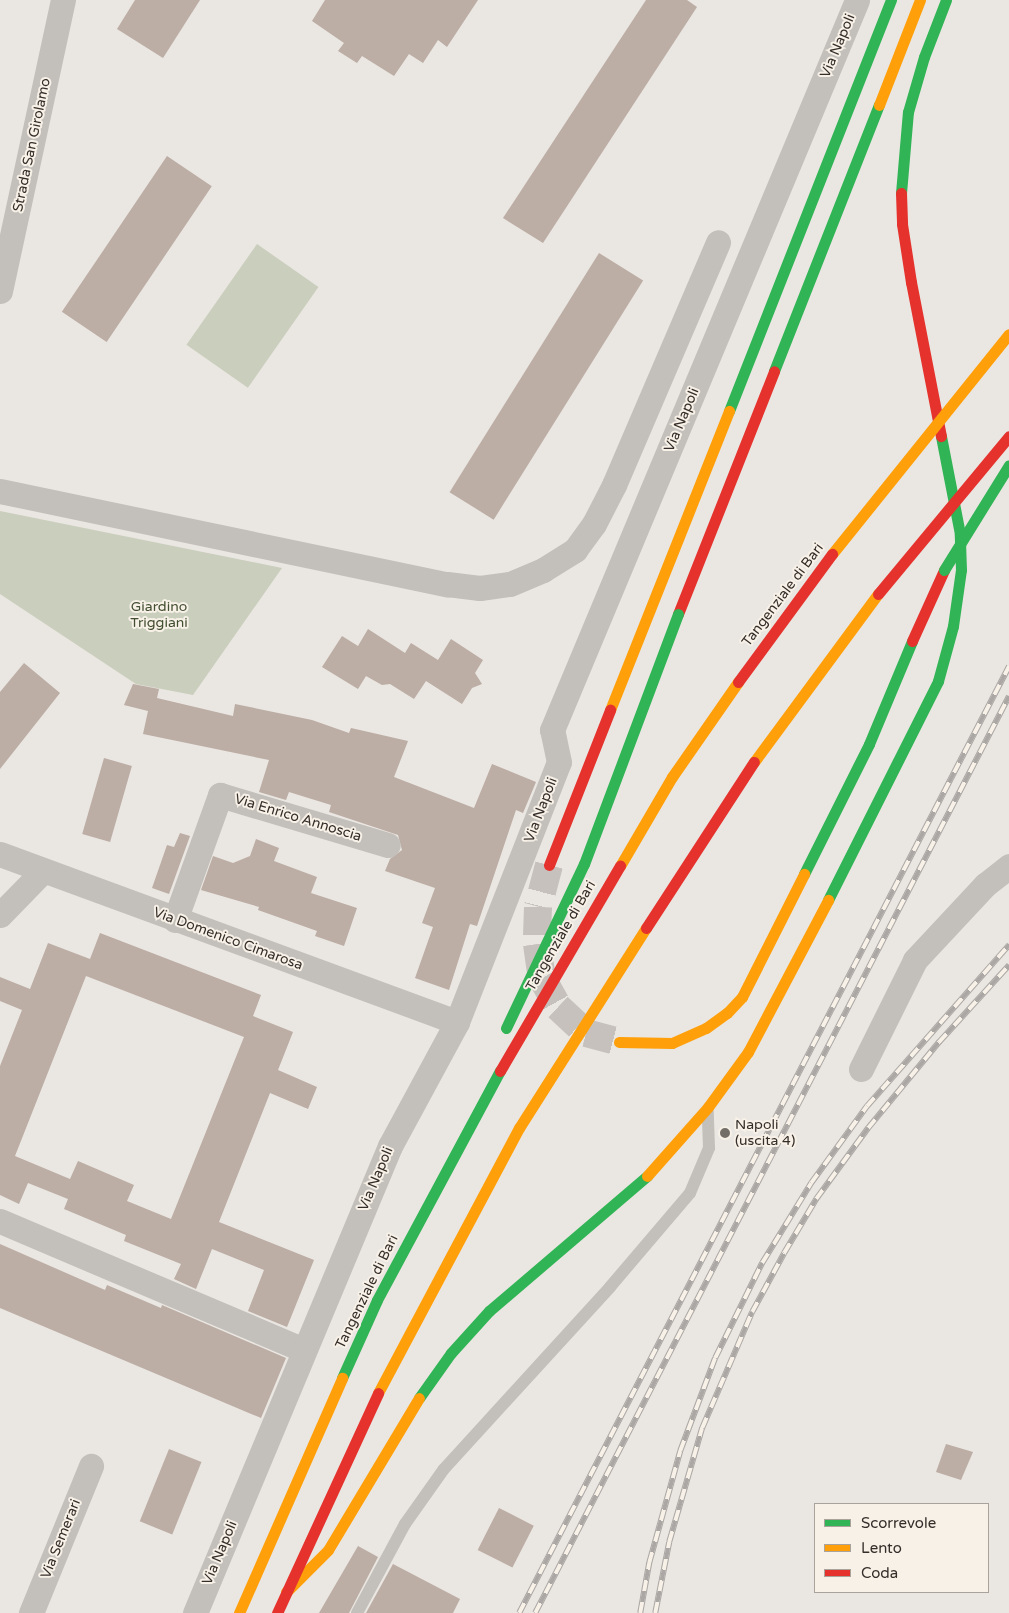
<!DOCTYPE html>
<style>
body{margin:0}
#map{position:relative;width:1009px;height:1613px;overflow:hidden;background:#eae6e1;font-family:"Varela Round",sans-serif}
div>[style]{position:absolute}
.green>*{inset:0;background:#cacebd;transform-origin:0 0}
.building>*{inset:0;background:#bcada5;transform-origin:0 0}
.highway-tunnel>*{height:28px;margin-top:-14px;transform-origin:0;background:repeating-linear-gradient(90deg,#c6c1bc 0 28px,transparent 0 42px)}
.lane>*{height:12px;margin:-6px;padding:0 6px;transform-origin:6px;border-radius:6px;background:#c3bfba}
.street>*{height:25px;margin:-12.5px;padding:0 12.5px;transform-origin:12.5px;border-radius:12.5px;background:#c3bfba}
.fast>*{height:11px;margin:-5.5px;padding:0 5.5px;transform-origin:5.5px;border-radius:5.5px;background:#30b455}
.slow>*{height:11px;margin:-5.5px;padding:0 5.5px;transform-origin:5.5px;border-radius:5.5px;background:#ff9f0a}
.jam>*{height:11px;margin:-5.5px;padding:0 5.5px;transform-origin:5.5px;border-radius:5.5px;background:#e5322d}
.rail>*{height:5.5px;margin-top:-2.75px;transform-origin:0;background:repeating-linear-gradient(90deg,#f7f1e8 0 11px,#aba7a4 0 22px);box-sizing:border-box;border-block:1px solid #aba7a4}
.fast-bridge>*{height:11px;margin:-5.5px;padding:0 5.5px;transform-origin:5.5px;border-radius:5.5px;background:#30b455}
.slow-bridge>*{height:11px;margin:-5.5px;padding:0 5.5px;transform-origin:5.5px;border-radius:5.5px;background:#ff9f0a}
.jam-bridge>*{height:11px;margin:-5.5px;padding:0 5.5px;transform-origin:5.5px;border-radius:5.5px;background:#e5322d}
.dots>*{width:14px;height:14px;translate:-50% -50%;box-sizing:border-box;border:2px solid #f7f1e8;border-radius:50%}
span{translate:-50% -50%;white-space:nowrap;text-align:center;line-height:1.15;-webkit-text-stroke:4px #f7f1e8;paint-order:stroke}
.street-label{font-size:14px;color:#342d29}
.park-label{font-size:14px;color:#424e30}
.poi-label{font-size:14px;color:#342d29}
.left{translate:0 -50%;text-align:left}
.legend{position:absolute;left:814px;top:1503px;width:175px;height:90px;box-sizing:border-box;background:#f7f1e8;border:1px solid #a9a39c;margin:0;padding:6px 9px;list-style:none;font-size:15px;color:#342d29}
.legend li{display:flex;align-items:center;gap:10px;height:25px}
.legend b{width:25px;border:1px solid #a9a39c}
</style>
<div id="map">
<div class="green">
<div style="left:257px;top:244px;width:75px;height:123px;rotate:35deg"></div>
<div style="clip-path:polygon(0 511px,282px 568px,193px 695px,136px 684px,0 594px)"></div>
</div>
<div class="building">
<div style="clip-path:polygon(135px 0,200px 0,163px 58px,117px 29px)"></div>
<div style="clip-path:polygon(325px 0,478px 0,447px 47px,438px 40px,423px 63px,409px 54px,394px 76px,362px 56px,357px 63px,338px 51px,344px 43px,312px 21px)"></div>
<div style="clip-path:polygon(646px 0,687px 0,697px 7px,543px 243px,503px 218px)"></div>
<div style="left:167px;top:156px;width:54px;height:188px;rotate:34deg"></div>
<div style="left:599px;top:253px;width:52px;height:282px;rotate:32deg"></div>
<div style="clip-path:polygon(368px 629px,405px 653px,411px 643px,438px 660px,451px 639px,483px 660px,475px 673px,482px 684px,472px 688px,462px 704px,426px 681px,414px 699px,390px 684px,382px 685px,366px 676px,358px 689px,322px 667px,342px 636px,358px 646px)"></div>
<div style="clip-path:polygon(24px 663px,60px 693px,0 769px,0 692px)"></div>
<div style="clip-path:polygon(133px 684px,159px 689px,157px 698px,233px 716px,235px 704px,312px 720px,349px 733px,351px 728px,408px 741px,394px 777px,474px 808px,492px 764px,536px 782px,523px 813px,516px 810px,477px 926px,470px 924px,449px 990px,415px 978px,433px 927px,422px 923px,435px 888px,385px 871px,390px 859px,402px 850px,398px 835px,329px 812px,331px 805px,289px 792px,286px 800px,259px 792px,269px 760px,143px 734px,148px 711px,124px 705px)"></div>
<div style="left:104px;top:758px;width:29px;height:79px;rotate:16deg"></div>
<div style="clip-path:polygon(180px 833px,190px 836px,169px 894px,152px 888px,167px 845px,174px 847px)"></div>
<div style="clip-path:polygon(256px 839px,279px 848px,274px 861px,317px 877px,311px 893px,357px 908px,344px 946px,315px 936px,317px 931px,258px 910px,259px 907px,201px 890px,213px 856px,233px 863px,250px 856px)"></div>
<div style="clip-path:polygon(evenodd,100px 933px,261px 995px,253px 1016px,293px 1032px,278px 1070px,317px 1087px,308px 1109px,270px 1093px,219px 1222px,314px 1260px,287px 1327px,248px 1311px,264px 1270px,212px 1249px,196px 1289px,174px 1279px,181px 1264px,124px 1241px,126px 1235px,64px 1209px,68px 1199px,28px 1183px,19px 1204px,0 1195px,0 1066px,22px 1010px,0 1001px,0 977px,30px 989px,48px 943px,90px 959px,100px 933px,86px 976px,244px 1037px,171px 1219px,127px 1201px,134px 1185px,78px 1161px,70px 1179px,15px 1156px,86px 976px)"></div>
<div style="clip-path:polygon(0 1244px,105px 1290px,107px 1285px,161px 1308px,162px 1305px,286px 1358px,261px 1418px,0 1308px)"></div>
<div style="clip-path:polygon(946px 1444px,973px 1452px,961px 1480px,936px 1472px)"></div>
<div style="left:169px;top:1449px;width:35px;height:78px;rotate:22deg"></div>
<div style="left:499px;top:1508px;width:39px;height:47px;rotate:27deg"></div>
<div style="clip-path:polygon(358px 1546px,378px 1557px,349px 1613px,319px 1613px)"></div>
<div style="clip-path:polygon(393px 1564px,460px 1599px,453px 1613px,366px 1613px)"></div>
</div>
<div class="highway-tunnel">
<div style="left:549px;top:865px;width:43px;rotate:104.7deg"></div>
<div style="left:538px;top:907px;width:37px;rotate:92deg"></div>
<div style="left:537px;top:944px;width:34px;rotate:82deg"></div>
<div style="left:542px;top:978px;width:33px;rotate:61deg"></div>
<div style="left:558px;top:1007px;width:38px;rotate:43deg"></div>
<div style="left:586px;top:1033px;width:34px;rotate:15deg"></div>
</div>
<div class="lane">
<div style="left:357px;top:1613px;width:101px;rotate:-61.7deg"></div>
<div style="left:405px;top:1524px;width:67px;rotate:-54.7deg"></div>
<div style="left:444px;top:1469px;width:246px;rotate:-47.6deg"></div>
<div style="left:610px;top:1287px;width:123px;rotate:-49.6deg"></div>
<div style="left:690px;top:1193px;width:49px;rotate:-67.1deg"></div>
<div style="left:709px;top:1148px;width:36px;rotate:-92deg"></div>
</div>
<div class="street">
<div style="left:0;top:291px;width:298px;rotate:-77.8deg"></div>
<div style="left:0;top:491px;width:457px;rotate:11.8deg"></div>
<div style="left:447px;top:584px;width:33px;rotate:7deg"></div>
<div style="left:480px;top:588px;width:30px;rotate:-8deg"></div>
<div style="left:510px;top:584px;width:36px;rotate:-23deg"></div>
<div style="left:543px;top:570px;width:38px;rotate:-32deg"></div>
<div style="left:575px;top:550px;width:32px;rotate:-54deg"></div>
<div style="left:594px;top:524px;width:44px;rotate:-62.9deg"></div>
<div style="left:614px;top:485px;width:264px;rotate:-66.8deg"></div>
<div style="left:0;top:854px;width:487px;rotate:20.2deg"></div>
<div style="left:0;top:915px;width:62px;rotate:-45.7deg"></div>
<div style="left:175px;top:920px;width:133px;rotate:-70.2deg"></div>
<div style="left:220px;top:795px;width:175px;rotate:16.6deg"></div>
<div style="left:861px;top:1069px;width:122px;rotate:-63.6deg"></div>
<div style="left:915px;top:960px;width:103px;rotate:-47deg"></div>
<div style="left:985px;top:885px;width:31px;rotate:-38deg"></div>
<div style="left:0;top:1221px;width:330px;rotate:23deg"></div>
<div style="left:31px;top:1613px;width:159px;rotate:-67.8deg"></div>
<div style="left:195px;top:1613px;width:506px;rotate:-67.34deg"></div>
<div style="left:390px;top:1146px;width:141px;rotate:-61.6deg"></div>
<div style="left:457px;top:1022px;width:279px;rotate:-68.6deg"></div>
<div style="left:559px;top:762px;width:33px;rotate:-102deg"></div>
<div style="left:552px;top:730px;width:791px;rotate:-67.32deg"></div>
</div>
<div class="fast">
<div style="left:901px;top:193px;width:81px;rotate:-85.1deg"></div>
<div style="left:908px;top:112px;width:57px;rotate:-73.8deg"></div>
<div style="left:924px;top:57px;width:61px;rotate:-68.9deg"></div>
<div style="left:774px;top:371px;width:286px;rotate:-68.5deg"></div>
<div style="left:729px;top:411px;width:442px;rotate:-68.5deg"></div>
<div style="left:804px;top:874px;width:145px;rotate:-63.4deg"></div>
<div style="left:869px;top:744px;width:112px;rotate:-67.3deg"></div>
<div style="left:828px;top:900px;width:245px;rotate:-63.3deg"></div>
<div style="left:938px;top:681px;width:57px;rotate:-74.7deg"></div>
<div style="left:953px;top:626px;width:57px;rotate:-81.9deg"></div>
<div style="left:961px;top:570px;width:36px;rotate:-92deg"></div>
<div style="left:960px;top:534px;width:100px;rotate:-101deg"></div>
<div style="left:342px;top:1378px;width:85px;rotate:-65.8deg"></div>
<div style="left:419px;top:1398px;width:55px;rotate:-54.6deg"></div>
<div style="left:451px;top:1353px;width:57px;rotate:-47.9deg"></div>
<div style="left:489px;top:1311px;width:208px;rotate:-40.5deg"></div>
</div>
<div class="slow">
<div style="left:879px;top:105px;width:113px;rotate:-68.7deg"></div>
<div style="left:610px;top:710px;width:322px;rotate:-68.3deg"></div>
<div style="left:619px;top:1042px;width:53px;rotate:1.1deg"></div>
<div style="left:672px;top:1043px;width:37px;rotate:-24deg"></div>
<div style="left:706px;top:1028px;width:26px;rotate:-36deg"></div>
<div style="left:727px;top:1013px;width:22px;rotate:-47deg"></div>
<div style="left:742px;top:997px;width:138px;rotate:-63.2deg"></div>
<div style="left:647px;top:1176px;width:92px;rotate:-48.5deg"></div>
<div style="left:708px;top:1107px;width:68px;rotate:-54deg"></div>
<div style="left:748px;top:1052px;width:172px;rotate:-62.2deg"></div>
<div style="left:378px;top:1393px;width:300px;rotate:-62deg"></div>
<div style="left:286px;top:1592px;width:59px;rotate:-45deg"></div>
<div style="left:328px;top:1550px;width:177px;rotate:-59.1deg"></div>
<div style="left:239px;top:1613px;width:257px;rotate:-66.3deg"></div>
</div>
<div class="jam">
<div style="left:901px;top:193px;width:31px;rotate:88deg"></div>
<div style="left:902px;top:224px;width:59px;rotate:81.2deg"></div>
<div style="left:911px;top:282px;width:157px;rotate:79deg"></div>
<div style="left:678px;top:614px;width:261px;rotate:-68.4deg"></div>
<div style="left:912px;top:641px;width:78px;rotate:-65.7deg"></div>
<div style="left:549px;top:865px;width:167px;rotate:-68.5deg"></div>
<div style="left:277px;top:1613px;width:242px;rotate:-65.3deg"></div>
</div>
<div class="rail">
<div style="left:519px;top:1613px;width:1066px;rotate:-62.64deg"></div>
<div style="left:535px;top:1613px;width:1032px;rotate:-62.67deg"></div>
<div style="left:640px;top:1613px;width:51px;rotate:-79.8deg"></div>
<div style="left:649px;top:1563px;width:116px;rotate:-74.5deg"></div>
<div style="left:680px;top:1451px;width:99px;rotate:-69.4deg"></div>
<div style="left:715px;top:1358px;width:106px;rotate:-63.7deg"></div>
<div style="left:762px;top:1263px;width:94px;rotate:-58.5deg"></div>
<div style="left:811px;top:1183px;width:95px;rotate:-54deg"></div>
<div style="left:867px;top:1106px;width:215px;rotate:-48.6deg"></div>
<div style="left:655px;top:1613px;width:72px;rotate:-78.8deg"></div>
<div style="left:669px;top:1542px;width:119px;rotate:-73.9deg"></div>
<div style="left:702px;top:1428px;width:126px;rotate:-66.7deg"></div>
<div style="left:752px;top:1312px;width:67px;rotate:-61.5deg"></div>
<div style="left:784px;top:1253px;width:63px;rotate:-59.3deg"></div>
<div style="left:816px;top:1199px;width:88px;rotate:-53.8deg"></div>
<div style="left:868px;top:1128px;width:112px;rotate:-50.5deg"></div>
<div style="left:939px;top:1042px;width:104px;rotate:-47.7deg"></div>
</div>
<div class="fast-bridge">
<div style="left:944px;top:570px;width:123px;rotate:-58.2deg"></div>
<div style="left:506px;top:1028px;width:182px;rotate:-64.6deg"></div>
<div style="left:584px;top:864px;width:267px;rotate:-69.4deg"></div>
<div style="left:377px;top:1300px;width:260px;rotate:-61.8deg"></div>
</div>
<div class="slow-bridge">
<div style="left:832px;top:554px;width:282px;rotate:-51.2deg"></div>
<div style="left:754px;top:762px;width:209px;rotate:-53.6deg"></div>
<div style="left:620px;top:866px;width:103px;rotate:-59.7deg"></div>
<div style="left:672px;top:777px;width:116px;rotate:-55.2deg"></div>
<div style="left:519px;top:1128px;width:237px;rotate:-57.6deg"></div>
</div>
<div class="jam-bridge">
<div style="left:878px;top:594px;width:205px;rotate:-50.3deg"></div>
<div style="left:738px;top:682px;width:159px;rotate:-53.7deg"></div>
<div style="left:646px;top:928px;width:198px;rotate:-57deg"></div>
<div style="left:500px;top:1071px;width:238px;rotate:-59.7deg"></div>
</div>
<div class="dots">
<div style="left:725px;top:1133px;background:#746e69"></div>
</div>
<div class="street-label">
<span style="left:838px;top:46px;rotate:-67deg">Via Napoli</span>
<span style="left:32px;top:145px;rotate:-78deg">Strada San Girolamo</span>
<span style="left:682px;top:420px;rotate:-67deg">Via Napoli</span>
<span style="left:783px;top:595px;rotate:-53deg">Tangenziale di Bari</span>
<span style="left:541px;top:810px;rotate:-69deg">Via Napoli</span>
<span style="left:298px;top:818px;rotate:17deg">Via Enrico Annoscia</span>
<span style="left:561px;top:936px;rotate:-60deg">Tangenziale di Bari</span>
<span style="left:228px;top:939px;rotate:20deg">Via Domenico Cimarosa</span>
<span style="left:376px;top:1179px;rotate:-67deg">Via Napoli</span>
<span style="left:367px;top:1292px;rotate:-64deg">Tangenziale di Bari</span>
<span style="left:61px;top:1539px;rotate:-68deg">Via Semerari</span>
<span style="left:220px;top:1553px;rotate:-67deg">Via Napoli</span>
</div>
<div class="park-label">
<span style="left:159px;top:615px">Giardino<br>Triggiani</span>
</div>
<div class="poi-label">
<span class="left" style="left:735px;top:1133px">Napoli<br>(uscita 4)</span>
</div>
<ul class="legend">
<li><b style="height:6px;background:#30b455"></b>Scorrevole</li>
<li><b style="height:6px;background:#ff9f0a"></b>Lento</li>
<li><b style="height:6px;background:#e5322d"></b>Coda</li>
</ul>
</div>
